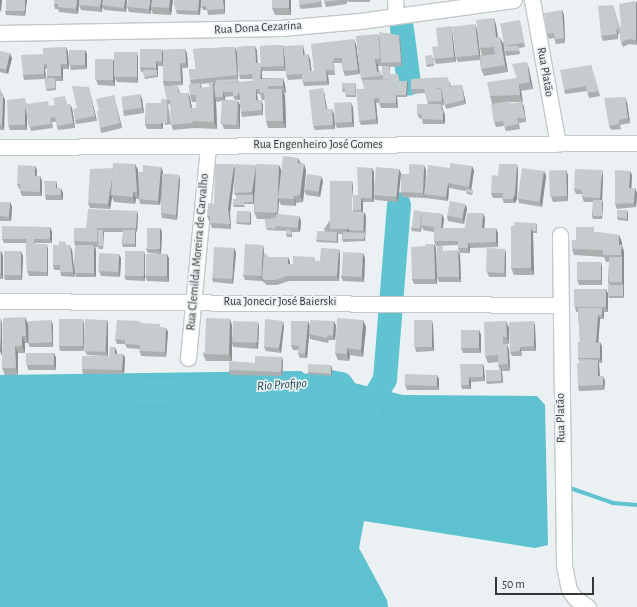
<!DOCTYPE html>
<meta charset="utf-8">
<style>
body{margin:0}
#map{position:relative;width:637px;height:607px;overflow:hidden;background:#ebf1f2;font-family:"Alegreya Sans",sans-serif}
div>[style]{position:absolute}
.forest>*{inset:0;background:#5dc1d0}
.stream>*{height:4px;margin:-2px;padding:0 2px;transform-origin:2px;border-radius:2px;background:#5fc3d2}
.river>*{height:24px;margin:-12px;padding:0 12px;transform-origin:12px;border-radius:12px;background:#5fc3d2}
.roads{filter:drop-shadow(1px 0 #c3c8c9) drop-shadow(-1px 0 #c3c8c9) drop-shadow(0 1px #c3c8c9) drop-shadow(0 -1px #c3c8c9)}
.street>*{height:15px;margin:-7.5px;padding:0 7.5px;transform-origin:7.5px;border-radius:7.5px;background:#fff}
.wall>*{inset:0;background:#aaafb0;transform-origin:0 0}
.shaded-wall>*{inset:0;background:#8b8f90}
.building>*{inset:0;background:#c6cccd;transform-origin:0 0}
span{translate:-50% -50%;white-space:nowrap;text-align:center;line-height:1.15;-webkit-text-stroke:3.5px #ebf1f2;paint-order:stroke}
.street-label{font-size:12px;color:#353838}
.water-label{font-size:13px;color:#15434a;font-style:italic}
.scale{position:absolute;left:495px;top:577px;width:99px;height:18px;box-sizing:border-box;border:2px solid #353838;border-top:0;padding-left:5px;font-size:12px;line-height:14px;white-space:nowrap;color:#353838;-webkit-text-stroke:3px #ebf1f2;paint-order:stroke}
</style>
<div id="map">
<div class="forest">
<div style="clip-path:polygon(301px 371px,332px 393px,354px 383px,403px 395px,537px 396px,545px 405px,548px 545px,535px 548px,364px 521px,359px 548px,387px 600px,388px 607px,0 607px,0 375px)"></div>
</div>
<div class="stream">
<div style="left:306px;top:386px;width:29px;rotate:55deg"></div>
<div style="left:323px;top:410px;width:55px;rotate:70.9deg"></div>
<div style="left:341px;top:462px;width:26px;rotate:31deg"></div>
<div style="left:363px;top:475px;width:166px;rotate:0.3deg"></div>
<div style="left:570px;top:488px;width:46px;rotate:19.2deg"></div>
<div style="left:613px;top:503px;width:24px;rotate:5deg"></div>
</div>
<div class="river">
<div style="left:402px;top:29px;width:55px;rotate:82.7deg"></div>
<div style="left:0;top:398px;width:306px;rotate:-2.2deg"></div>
<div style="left:306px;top:386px;width:20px;rotate:-15deg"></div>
<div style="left:325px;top:381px;width:16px;rotate:11deg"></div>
<div style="left:341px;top:384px;width:24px;rotate:54deg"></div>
<div style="left:355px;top:403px;width:15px;rotate:16deg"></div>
<div style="left:369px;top:407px;width:32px;rotate:-60deg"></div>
<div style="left:385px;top:379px;width:175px;rotate:-85.4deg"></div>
</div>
<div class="roads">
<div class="street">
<div style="left:395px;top:0;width:16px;rotate:86deg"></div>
<div style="left:532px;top:0;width:146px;rotate:79.8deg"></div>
<div style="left:0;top:33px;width:281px;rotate:-1deg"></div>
<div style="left:281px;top:28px;width:79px;rotate:-5.1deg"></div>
<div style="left:360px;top:21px;width:155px;rotate:-7.8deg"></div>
<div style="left:0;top:147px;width:637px;rotate:-0.36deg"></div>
<div style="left:560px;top:235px;width:331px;rotate:89.3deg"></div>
<div style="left:564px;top:566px;width:25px;rotate:78deg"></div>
<div style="left:569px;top:590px;width:10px;rotate:53deg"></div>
<div style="left:575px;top:598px;width:16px;rotate:35deg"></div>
<div style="left:0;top:301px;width:560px;rotate:0.41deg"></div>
<div style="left:188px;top:358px;width:213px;rotate:-84.6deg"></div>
</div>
</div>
<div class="wall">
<div style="clip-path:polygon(27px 0,25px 16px,6px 15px,5px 11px)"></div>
<div style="clip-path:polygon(79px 0,78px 14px,59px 12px,58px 9px,55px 9px,54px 4px)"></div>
<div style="clip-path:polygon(127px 0,126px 12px,104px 10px,102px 6px,102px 12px,81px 10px,79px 5px)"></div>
<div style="clip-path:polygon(173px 0,171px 15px,153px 14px,151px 9px,151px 14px,129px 12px,127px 7px)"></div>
<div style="clip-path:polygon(201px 0,200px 15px,177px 14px,174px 4px)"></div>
<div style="clip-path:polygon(201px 0,225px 0,225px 14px,208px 15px,207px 10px,203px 10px,201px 6px)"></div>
<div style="clip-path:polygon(291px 0,291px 15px,275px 15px,272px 8px)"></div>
<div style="clip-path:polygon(321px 0,322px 7px,301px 9px,299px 5px)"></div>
<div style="clip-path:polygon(324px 0,370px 0,370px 2px,348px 2px,347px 0,347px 4px,326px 7px)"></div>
<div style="clip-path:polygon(636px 1px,637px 4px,637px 45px,629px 44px,623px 47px,621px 43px,620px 33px,618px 34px,618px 39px,603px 41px,601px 36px,613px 5px,620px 28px,621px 27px)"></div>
<div style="clip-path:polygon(562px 10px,564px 15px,565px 43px,556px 44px,554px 38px,549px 39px,547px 34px)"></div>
<div style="clip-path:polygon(494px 18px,496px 25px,498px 37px,503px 43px,521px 25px,525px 47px,519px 48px,520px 54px,506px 56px,503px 46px,508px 72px,484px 76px,481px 69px,480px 60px,458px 62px,456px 58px,477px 29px,480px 56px,482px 55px,480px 48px)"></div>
<div style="clip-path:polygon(451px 26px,452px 31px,456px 62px,436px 64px,434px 59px)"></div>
<div style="clip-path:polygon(evenodd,399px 35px,400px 39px,402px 66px,390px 67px,390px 74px,399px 76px,399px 81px,407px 81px,408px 83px,407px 97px,397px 97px,398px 108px,381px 108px,379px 103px,376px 103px,378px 124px,361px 125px,359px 121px,364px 89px,364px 85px,361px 78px,356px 36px,399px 35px,378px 66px,382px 66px,383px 76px,379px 72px,378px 66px)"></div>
<div style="clip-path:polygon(356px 44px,360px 74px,345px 76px,343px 71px,342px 63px,334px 63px,335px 75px,328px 75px,329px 85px,304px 86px,302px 79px,288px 80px,286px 75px,304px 50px,305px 55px,308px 54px,310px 59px,311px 71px,314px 71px)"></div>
<div style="clip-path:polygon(evenodd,283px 45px,284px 50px,286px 71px,262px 71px,262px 78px,283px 78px,285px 85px,286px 93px,284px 93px,285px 96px,286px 128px,268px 128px,266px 121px,265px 100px,262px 100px,260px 94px,257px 94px,258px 100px,261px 100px,263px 105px,263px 115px,242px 117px,241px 112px,240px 99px,240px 100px,235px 100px,233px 96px,225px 97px,225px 100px,238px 101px,240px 105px,240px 129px,224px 129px,222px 124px,222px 101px,217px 102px,216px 101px,217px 129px,195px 128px,173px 130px,171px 124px,165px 125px,163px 115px,163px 129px,147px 129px,145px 124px,146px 103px,161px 103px,162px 104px,161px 99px,167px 99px,164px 86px,163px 81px,163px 66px,158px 66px,158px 77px,145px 79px,143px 72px,141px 72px,140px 67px,140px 49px,162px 49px,163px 52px,163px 50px,185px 49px,187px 54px,188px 68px,182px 68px,183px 85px,169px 86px,178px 86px,180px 93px,188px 93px,190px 98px,192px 108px,196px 108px,196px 102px,192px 102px,190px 95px,189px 84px,191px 84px,190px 80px,189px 69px,196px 69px,193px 49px,235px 47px,237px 52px,238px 79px,239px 82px,253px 81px,253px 79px,240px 79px,239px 75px,237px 47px,255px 46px,257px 51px,257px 63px,261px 63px,260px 46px,283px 45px,209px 83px,210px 87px,202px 88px,201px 84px,209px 83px,283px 45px,168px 104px,171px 105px,171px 124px,168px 104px)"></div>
<div style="clip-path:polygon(evenodd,66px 47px,68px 52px,69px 69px,63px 69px,63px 81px,56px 81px,56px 90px,47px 91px,46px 89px,45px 79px,24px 80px,23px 75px,43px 54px,66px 47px,45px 69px,47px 69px,47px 78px,46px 78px,45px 69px)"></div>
<div style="clip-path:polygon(85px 50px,87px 54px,87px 69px,71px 70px,70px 65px)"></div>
<div style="clip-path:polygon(0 51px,12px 58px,8px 74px,0 72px)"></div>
<div style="clip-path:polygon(137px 52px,138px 57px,138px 83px,117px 82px,115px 78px,115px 86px,98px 85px,96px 80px,113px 59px,114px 64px)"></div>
<div style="clip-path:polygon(433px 57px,434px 66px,427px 67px,426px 65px)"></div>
<div style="clip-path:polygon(591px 65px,600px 96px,589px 98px,587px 91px,565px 94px,564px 90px)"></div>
<div style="clip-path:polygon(529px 69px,533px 89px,521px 91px,523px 102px,510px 102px,511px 104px,522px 102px,524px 107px,526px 122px,519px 123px,520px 129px,506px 131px,504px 126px,496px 127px,494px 122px,492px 103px,490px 96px)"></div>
<div style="clip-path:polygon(450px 82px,451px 86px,462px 85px,463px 90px,466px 104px,446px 109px,443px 97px,444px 105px,442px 106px,445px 115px,445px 124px,423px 124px,422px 119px,419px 118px,417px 113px,428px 104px,425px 93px,412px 94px,411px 89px)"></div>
<div style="clip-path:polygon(355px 83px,356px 85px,356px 97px,346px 97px,345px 92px,343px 92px,342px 89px)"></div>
<div style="clip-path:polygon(89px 87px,90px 92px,97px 121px,76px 124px,75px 120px,77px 108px)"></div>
<div style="clip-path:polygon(0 89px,5px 100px,4px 130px,0 130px)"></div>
<div style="clip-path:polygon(324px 92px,327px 109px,334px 114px,335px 129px,315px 130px,313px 126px)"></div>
<div style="clip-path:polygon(140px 94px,142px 99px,144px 113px,124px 116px,123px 111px)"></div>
<div style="clip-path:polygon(114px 95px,115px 100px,122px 128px,101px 133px,100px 128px,99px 111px)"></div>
<div style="clip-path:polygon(627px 102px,630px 123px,620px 125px,621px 129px,611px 130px,609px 126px)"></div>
<div style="clip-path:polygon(26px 103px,27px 104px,49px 106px,68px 104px,72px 108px,75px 128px,58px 130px,56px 122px,52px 122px,53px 128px,31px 131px,27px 115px,27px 130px,10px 130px,8px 125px)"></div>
<div style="clip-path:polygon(353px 107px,354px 127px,337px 128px,335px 123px)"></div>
<div style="clip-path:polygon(300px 163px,304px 164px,306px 171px,303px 202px,296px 203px,296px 206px,281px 205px,279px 201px,278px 214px,301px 221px,300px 232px,292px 232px,292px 237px,287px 237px,286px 234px,286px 231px,267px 230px,265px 219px,257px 219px,254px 212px,255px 184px,254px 204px,244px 204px,245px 207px,234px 207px,233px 205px,236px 199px,236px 196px,234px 193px,235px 173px,230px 213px,231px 229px,212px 228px,210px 223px,210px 221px,209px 221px,207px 216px,235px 168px,256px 165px,256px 166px,279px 165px,281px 171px)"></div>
<div style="clip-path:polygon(135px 164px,138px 170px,139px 189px,143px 172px,161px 167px,163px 172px,163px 174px,179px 175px,180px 180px,177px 220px,162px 218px,161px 213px,161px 196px,160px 205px,140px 204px,139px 199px,136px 199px,135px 204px,114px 202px,112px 197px,110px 209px,90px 208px,88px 203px,113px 168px)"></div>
<div style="clip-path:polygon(35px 166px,37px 170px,37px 176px,42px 181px,42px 196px,22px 196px,20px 191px,20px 189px,19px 189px,17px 184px)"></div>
<div style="clip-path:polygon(472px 166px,474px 171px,471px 189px,472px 190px,473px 192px,472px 195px,467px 194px,466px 191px,449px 188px,448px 201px,425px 198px,425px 196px,425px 198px,402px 197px,401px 192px,409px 174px,426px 170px,425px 184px,450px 168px)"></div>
<div style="clip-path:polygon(518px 169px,517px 199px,515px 203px,504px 203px,502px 198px,493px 198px,491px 193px,498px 176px)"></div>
<div style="clip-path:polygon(544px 171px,546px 176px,542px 207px,519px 203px,518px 199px)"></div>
<div style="clip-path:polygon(374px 172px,374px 192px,401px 173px,398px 202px,375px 200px,374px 196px,374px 202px,363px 202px,363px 212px,366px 216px,365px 241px,343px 242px,342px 239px,342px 234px,338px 234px,338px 243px,317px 242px,316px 240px,325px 231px,324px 229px,353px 186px,351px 211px,353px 211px,353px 210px,358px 195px)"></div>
<div style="clip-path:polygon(568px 175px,568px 201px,553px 202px,551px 197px)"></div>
<div style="clip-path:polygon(603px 175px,602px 200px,603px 203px,602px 219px,593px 219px,592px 216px,593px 202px,584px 202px,582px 197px,582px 194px,576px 194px,574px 189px)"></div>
<div style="clip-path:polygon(632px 175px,631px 188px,637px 193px,636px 207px,617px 209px,615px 204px)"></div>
<div style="clip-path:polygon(56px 181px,57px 186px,57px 188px,63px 193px,63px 200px,46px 200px,45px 195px)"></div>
<div style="clip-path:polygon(323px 181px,320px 197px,306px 195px,304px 190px)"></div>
<div style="clip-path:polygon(0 202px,10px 202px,12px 207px,11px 221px,0 221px)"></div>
<div style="clip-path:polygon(467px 208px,464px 224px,448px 221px,447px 216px)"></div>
<div style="clip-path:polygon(137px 211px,138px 216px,137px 232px,136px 232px,136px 247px,123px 247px,122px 244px,123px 232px,103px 232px,103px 249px,99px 249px,98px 247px,95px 247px,96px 250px,96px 277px,76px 277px,75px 273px,75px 277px,61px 276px,60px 270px,54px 270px,53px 265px,67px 245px,72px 250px,74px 272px,75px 245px,74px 241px,86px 228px)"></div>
<div style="clip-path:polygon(423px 212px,442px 214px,444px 219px,443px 228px,465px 228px,485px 218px,484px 228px,498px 233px,498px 247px,470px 248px,470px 253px,460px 253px,458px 248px,458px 245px,436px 246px,434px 241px,434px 232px,423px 230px,422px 226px,421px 232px,412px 231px,411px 228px)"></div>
<div style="clip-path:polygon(628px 213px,628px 221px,618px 220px,617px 217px)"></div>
<div style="clip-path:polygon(251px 214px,251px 225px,237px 224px,236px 222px)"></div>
<div style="clip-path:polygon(536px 223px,537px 225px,537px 233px,533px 233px,534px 275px,514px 275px,511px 268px)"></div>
<div style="clip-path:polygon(50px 227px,52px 232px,52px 243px,35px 243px,35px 244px,48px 249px,48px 276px,29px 276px,27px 271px,26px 243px,4px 243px,2px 239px)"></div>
<div style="clip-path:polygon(160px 228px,162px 232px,161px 254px,169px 258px,169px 282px,147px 281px,145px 276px,160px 254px,148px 253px,146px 249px)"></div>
<div style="clip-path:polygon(596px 232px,619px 235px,624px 252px,624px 298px,609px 298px,608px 296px,609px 285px,608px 282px,609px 262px,606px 262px,604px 257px,574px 255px,572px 249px)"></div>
<div style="clip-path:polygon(434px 244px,436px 248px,437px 284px,414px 284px,412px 279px,425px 246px)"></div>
<div style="clip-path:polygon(234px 248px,236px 253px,233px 284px,213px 282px,212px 278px)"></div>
<div style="clip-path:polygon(339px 249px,340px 254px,339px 281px,289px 281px,277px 285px,267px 285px,263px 282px,262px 280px,262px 281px,245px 280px,243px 275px,264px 250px,264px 254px,267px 254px,268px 257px,288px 257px,290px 262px,290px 264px,293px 264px,314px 257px,315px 261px,320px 261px)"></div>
<div style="clip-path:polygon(0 251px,1px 251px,3px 256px,3px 279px,0 279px)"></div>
<div style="clip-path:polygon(144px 251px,145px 256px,145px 281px,126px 280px,124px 276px)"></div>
<div style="clip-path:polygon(363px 253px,365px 258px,364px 282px,343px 281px,341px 276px)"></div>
<div style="clip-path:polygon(506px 253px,506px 277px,489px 277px,487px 272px)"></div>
<div style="clip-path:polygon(460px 255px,461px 282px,439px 282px,437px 277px)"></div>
<div style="clip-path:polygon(23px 256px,22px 280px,5px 280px,4px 275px)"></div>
<div style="clip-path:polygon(121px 258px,120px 277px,101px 276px,99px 271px)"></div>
<div style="clip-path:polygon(602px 267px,602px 285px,579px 285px,577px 280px)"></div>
<div style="clip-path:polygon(606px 289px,608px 294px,608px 312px,604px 312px,604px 319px,600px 319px,598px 342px,600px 342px,602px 347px,602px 363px,599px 363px,600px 376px,605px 381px,604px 390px,579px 391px,578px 386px,580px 363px,578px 358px,580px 342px,578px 312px,576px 312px,575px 307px)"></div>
<div style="clip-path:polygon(25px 317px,28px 324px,53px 325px,53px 347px,30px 347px,28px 343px,25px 343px,25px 353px,18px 353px,18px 375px,5px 375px,2px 368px)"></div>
<div style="left:0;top:319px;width:5px;height:37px;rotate:68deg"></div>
<div style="clip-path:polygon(230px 319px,232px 326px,232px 337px,258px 322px,259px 327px,258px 349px,233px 347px,232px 343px,232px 361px,206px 361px,203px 354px)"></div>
<div style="clip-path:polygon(107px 320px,108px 324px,108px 356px,87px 355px,85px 351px)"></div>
<div style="clip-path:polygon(308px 321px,309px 326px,334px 321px,336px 326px,335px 340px,329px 340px,328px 343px,310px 339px,309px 334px,307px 358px,300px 358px,298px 353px,299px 350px,293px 350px,291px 345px)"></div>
<div style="clip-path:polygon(506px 321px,509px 328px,509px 344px,507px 344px,509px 350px,510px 371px,502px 371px,503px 383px,487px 384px,486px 381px,500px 370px,498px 365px,498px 362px,488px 363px,485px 356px)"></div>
<div style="clip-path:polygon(141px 323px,161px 327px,168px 332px,166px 357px,141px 356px,139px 349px,127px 348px,125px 344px,117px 344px,115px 339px)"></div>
<div style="clip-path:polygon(84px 324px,84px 351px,60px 351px,59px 346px)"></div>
<div style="clip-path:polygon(433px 325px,434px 351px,416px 352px,415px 347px)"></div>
<div style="clip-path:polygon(284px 326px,281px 353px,266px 351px,264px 347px)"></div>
<div style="clip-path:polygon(535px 326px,536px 351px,521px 351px,522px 356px,512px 356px,510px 352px)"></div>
<div style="clip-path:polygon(366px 327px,363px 357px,350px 355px,349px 361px,338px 360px,335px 353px)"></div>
<div style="clip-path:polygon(479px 330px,481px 335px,481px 353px,463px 353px,461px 348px)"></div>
<div style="clip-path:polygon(117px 352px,117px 354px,123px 354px,125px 358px,124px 374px,83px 374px,82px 369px)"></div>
<div style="clip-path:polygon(54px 353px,56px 358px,56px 370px,28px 370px,27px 365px)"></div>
<div style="clip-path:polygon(282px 357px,283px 362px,282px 376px,230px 375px,229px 370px,255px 363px)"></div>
<div style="clip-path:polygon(483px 364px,484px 368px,485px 381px,471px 382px,471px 389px,462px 389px,461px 385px)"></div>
<div style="clip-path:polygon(332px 368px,332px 376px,308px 374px,308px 372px)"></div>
<div style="clip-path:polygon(439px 379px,439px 390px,407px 390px,405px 385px)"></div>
</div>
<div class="shaded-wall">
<div style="clip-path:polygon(0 0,2px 0,1px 12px,0 10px)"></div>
<div style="clip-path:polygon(25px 0,27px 0,25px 16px,24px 11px)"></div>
<div style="clip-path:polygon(77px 0,79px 0,78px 14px,76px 9px)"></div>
<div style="clip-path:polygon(101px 0,103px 0,102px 12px,100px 7px)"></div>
<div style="clip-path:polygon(125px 0,127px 0,126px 12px,124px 8px)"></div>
<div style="clip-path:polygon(150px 0,153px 0,151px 7px,151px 14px,149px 9px)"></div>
<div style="clip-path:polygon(170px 0,173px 0,171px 15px,169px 8px)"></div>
<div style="clip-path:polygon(199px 0,201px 0,200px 15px,198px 11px)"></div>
<div style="clip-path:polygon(223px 0,225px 0,225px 14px,224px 9px)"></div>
<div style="clip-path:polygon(289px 0,291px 0,291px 15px,289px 8px)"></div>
<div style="clip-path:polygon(636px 1px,637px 4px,637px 44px,636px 40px)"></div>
<div style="clip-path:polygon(562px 10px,564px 15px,565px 43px,564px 38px)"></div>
<div style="clip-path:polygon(494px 18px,496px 25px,499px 44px,496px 37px)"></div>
<div style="clip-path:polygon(475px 24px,477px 29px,481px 60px,479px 55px)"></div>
<div style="clip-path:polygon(451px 26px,452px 31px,456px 62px,454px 57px)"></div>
<div style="clip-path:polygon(616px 29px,618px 34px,618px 39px)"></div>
<div style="clip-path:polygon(399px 35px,400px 39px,402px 66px,401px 62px)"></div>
<div style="clip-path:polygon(500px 37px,503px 44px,508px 72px,505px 65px)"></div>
<div style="clip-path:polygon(354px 39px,356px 44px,360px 74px,358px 70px)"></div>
<div style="clip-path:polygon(283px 45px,284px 50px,286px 71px,284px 66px)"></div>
<div style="clip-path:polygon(303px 45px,304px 50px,305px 60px,303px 55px)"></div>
<div style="clip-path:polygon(255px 46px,257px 51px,258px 68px,256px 63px)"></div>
<div style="clip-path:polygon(66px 47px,68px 52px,69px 69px,67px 64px)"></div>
<div style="clip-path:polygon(235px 47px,237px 52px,238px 79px,237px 75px)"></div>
<div style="clip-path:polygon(162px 49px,163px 53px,163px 66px,162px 61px)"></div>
<div style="clip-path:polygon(185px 49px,187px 54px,188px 68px,186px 63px)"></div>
<div style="clip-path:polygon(85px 50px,87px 54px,87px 69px,85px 65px)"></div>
<div style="clip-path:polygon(137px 52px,138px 57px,138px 83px,137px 79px)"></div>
<div style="clip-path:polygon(10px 53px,12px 58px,8px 74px,6px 70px)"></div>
<div style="clip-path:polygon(308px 54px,310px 59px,313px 81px,311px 76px)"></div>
<div style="clip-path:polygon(113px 59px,115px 64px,115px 86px,113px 81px)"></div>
<div style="clip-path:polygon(375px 59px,378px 66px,379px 76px,377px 72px)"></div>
<div style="clip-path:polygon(156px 61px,158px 66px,158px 77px,156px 68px)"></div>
<div style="clip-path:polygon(527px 62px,529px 69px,533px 89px,530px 82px)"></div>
<div style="clip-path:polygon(180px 63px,182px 68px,183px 85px,181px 81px)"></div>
<div style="clip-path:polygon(44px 64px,45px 69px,46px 79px,44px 74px)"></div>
<div style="clip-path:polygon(61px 64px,63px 69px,63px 81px,61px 76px)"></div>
<div style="clip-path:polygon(261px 67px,262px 71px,262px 94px,260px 89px)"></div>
<div style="clip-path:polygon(326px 70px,328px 75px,329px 85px,327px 81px)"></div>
<div style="clip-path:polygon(283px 78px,285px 85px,286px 93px,283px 86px)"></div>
<div style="clip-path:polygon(396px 79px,397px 83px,396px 95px,397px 97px,398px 108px,396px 103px)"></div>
<div style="clip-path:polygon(407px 81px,408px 83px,407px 97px,406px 95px)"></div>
<div style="clip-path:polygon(213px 82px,216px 89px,215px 97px,216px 101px,217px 129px,214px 122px)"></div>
<div style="clip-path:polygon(519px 84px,521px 91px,523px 102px,520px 95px)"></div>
<div style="clip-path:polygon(462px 85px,463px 90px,466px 104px,464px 100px)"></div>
<div style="clip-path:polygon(89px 87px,90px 92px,97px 121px,95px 116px)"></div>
<div style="clip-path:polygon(323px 88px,324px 92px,328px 114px,326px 109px)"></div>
<div style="clip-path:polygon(256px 89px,257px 94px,258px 105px,256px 100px)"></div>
<div style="clip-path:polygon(282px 89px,285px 96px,286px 128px,283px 121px)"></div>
<div style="clip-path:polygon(441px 89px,443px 94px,444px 105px,442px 101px)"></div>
<div style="clip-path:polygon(239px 91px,240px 100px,238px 96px)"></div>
<div style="clip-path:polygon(223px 92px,225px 97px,225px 101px,223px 97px)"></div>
<div style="clip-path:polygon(188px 93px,190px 98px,194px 121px,193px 121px)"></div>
<div style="clip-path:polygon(140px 94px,142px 99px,144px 113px,142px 108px)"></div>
<div style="clip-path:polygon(114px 95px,115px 100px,122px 128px,120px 123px)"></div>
<div style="clip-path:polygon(3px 96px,5px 100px,4px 130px,2px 125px)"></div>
<div style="clip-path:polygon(625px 97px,627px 102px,630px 123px,628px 118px)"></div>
<div style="clip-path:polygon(374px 98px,376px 103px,378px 124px,376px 119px)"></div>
<div style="clip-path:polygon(261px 100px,263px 105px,263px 115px,262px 110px)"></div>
<div style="clip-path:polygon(238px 101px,240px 105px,240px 129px,239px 125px)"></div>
<div style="clip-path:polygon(351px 102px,353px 107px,354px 127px,352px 122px)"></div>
<div style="clip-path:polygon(522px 102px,524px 107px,526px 122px,525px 118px)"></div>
<div style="clip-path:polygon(161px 103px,163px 108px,163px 129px,161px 125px)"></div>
<div style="clip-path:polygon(70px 104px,72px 108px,75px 128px,73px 123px)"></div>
<div style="clip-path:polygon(25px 107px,27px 112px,27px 130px,25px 125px)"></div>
<div style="clip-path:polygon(332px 109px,334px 114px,335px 129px,333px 125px)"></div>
<div style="clip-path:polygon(443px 110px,445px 115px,445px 124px,443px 120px)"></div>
<div style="clip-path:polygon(298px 158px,301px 164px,298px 163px)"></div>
<div style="clip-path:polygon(135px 164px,138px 170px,139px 199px,137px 192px)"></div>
<div style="clip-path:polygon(234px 164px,235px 169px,230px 213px,231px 229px,230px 224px,228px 208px)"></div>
<div style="clip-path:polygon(304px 164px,306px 171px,303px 202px,300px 195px)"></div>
<div style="clip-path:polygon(517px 164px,518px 169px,517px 199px,515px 203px,513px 199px)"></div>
<div style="clip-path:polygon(256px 165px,257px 169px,254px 197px,254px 204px,253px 202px,253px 195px,252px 192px)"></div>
<div style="clip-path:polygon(279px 165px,282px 172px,278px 198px,279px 201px,277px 226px,277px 218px,275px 213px)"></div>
<div style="clip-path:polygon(424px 165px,426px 170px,425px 194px,424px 194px,425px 198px,423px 193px)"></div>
<div style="clip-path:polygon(35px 166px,37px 170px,36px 181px,35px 176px)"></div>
<div style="clip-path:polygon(472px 166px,474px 171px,471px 191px,469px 187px)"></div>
<div style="clip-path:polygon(161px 167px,163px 172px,160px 205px,158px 201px)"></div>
<div style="clip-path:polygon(114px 168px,111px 195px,112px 197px,110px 209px,108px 204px)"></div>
<div style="clip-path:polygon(372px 168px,374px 172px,374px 202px,372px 198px)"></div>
<div style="clip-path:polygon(399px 169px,401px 173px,398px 202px,396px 197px)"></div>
<div style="clip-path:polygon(566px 170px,568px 175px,568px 201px,567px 196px)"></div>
<div style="clip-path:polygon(602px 170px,603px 175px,602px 203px,600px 198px)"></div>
<div style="clip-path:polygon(544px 171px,546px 176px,542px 207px,540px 202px)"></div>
<div style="clip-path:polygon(630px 171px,632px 175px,631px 193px,629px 188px)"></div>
<div style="clip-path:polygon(179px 175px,180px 180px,177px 220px,176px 215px)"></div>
<div style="clip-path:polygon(40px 176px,42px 181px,42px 196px,40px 192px)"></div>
<div style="clip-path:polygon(321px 176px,323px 181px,320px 197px,319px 192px)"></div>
<div style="clip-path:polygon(56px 181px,57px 186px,58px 193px,56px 188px)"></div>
<div style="clip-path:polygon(352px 181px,353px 186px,349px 234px,347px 230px)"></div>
<div style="clip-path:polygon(448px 183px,449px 188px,448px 201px,446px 197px)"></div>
<div style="clip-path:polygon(61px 188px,63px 193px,63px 200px,61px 195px)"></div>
<div style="clip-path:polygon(635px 188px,637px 193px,636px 207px,634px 203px)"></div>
<div style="clip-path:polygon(133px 192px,136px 199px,135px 204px,133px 197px)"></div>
<div style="clip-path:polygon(294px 196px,296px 203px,296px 206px,294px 199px)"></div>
<div style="clip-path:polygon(361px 198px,363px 202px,363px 215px,361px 210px)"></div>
<div style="clip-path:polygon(602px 200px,603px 203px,602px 219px,601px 217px)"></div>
<div style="clip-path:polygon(10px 202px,12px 207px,11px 221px,9px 217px)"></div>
<div style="clip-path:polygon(465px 204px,467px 208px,464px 224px,463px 220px)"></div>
<div style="clip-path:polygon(627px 210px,628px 213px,628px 221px,627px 219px)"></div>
<div style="clip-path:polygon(137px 211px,138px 216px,137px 232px,136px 228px)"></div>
<div style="clip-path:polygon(250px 211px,251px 214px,251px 225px,250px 223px)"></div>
<div style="clip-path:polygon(364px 212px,366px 216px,365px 241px,364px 239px,365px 233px,364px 231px)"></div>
<div style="clip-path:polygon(483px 213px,485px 218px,484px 233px,482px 228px)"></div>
<div style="clip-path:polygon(442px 214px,444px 219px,442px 233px,441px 228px)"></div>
<div style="clip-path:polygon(299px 216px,301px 221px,300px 232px,298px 228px)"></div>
<div style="clip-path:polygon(531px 226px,533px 233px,534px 275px,531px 268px)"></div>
<div style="clip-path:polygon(50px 227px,52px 232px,52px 243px,50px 239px)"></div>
<div style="clip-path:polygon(160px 228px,162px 232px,161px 254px,159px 249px)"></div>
<div style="clip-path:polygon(496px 228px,498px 233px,498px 247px,496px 242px)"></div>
<div style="clip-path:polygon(103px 230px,104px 233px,103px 249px)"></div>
<div style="clip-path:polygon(135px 230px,136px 232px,136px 247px,135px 244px)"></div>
<div style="clip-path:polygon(337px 232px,338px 234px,338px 243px,337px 241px)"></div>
<div style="clip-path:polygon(619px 235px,622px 242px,622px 247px,622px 245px,624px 252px,624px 298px,623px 295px,623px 285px,622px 282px,622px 257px,619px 245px)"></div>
<div style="clip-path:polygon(468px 243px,470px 248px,470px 253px,468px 248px)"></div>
<div style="clip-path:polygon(47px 244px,48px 249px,48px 276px,47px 272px)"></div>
<div style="clip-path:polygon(434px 244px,436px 248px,437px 284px,435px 279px)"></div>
<div style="clip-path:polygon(70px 245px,72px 250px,75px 277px,73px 272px)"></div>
<div style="clip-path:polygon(94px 245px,96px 250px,96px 277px,94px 273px)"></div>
<div style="clip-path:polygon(263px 245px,264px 250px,262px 278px,262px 281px,261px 276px)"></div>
<div style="clip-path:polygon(234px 248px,236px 253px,233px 284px,232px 279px)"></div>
<div style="clip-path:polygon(339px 249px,340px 254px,339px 281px,337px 276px)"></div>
<div style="clip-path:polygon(505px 249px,506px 253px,506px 277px,505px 272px)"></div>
<div style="clip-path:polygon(458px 250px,460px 255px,461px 282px,459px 277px)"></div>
<div style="clip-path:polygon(1px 251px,3px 256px,3px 279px,1px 274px)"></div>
<div style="clip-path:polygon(21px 251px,23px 256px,22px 280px,21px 275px)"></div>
<div style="clip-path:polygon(144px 251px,145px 256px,145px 281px,143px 276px)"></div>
<div style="clip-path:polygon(363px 253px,365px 258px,364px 282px,362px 277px)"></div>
<div style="clip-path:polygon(119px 254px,121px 258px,120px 277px,119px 272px)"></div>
<div style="clip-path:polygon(167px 254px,169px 258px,169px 282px,167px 277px)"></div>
<div style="clip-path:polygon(288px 257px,290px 262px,290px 268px,288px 264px)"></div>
<div style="clip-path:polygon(601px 262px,602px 267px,602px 285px,601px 280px)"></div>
<div style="clip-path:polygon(606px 289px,608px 294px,608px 312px,606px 307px)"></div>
<div style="clip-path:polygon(602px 308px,604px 313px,604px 319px,602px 315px)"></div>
<div style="clip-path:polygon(598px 315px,600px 319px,598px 347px,596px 343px)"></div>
<div style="clip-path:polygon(25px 317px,28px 324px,28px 343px,26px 336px)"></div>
<div style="clip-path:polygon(1px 319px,2px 324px,2px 356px,0 351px)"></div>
<div style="clip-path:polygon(83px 319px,84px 324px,84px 351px,82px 347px)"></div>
<div style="clip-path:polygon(230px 319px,232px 326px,232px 361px,229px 354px)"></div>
<div style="clip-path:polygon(51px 320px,53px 325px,53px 347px,52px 342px)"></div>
<div style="clip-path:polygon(107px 320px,108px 324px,108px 356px,106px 351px)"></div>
<div style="clip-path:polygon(363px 320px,366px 327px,363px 357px,361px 350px)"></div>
<div style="clip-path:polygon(432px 320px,433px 325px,434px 351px,432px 347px)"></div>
<div style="clip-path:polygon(283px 321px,284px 326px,281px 353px,279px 348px)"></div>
<div style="clip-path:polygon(308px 321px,310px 326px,307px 358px,305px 354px)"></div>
<div style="clip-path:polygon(334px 321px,336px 326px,335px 340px,333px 336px)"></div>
<div style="clip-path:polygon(506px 321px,509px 328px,509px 344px,507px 337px)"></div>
<div style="clip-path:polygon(534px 321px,535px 326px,536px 351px,534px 346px)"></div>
<div style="clip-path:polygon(258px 322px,259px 327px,258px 349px,256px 344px)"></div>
<div style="clip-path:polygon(166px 328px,168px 332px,166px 357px,165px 352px)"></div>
<div style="clip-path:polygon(479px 330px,481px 335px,481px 353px,479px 348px)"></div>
<div style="clip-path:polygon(22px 336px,25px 343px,25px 353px,22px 346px)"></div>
<div style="clip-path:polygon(600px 342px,602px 347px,602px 363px,600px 358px)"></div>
<div style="clip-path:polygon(507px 344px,509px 350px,510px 371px,508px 364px)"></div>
<div style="clip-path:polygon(15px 346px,18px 353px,18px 375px,16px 368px)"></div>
<div style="clip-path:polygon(115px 347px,117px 352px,117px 358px,115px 354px)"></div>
<div style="clip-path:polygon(520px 347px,521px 351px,522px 356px,520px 351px)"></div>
<div style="clip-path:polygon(347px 348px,350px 355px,349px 361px,347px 354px)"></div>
<div style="clip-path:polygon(54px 353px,56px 358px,56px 370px,54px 365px)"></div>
<div style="clip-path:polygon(123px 354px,125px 358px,124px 374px,122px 370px)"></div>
<div style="clip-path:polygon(282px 357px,283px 362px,282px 376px,281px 372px)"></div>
<div style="clip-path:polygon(598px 360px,599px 364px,600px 380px,598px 376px)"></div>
<div style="clip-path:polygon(483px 364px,484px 368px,485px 381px,483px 377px)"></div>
<div style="clip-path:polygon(331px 365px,332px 368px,332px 376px,331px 374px)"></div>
<div style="clip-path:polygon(501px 370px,502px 372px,503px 383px,502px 381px)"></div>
<div style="clip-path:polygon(437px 375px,439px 379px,439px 390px,437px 385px)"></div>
<div style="clip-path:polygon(603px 376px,605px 381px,604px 390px,603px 385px)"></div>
<div style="clip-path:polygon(469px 377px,471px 382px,471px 389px,469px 385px)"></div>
</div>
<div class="building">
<div style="left:6px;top:0;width:19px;height:11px"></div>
<div style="clip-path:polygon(54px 0,77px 0,76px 9px,58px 7px,58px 4px,54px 4px)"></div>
<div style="clip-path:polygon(79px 0,101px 0,100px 7px,79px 5px)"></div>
<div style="clip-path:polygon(103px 0,125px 0,124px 8px,102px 5px)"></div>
<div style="clip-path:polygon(128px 0,150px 0,149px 9px,127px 7px)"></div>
<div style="clip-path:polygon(152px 0,170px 0,169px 8px,151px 7px)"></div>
<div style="clip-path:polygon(174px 0,199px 0,198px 11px,176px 10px,174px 4px)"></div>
<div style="clip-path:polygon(201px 0,223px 0,224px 9px,207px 10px,206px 6px,201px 6px)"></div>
<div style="left:272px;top:0;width:17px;height:8px"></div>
<div style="clip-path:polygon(299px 0,320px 0,320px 2px,299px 5px)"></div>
<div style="clip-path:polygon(324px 0,339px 0,324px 2px)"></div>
<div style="clip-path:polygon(636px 1px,636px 40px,628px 39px,621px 43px,619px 28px,616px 29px,617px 34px,601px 36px,598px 6px,613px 5px,619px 28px,621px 27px,619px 4px)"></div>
<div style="clip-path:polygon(562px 10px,564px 38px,555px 39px,554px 33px,547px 34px,544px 13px)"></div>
<div style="clip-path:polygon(494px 18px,496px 37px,500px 37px,505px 65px,481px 69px,480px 56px,495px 54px,494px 47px,480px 48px,476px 20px)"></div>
<div style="left:520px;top:20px;width:23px;height:20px;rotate:80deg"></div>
<div style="left:475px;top:24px;width:31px;height:23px;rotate:83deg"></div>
<div style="clip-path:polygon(451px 26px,454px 57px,434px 59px,432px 47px,438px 46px,436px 28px)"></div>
<div style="clip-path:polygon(379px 32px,399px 35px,401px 62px,381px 63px)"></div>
<div style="clip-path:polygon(378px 34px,380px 59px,375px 59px,377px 72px,381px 71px,381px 76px,361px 78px,356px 36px)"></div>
<div style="clip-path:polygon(354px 39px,358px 70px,343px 71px,342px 58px,333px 58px,334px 70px,326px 70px,327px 81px,302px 82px,302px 74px,286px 75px,284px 46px,303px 45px,303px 55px,308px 54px,311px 76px,310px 71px,314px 71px,311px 44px)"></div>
<div style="clip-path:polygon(283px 45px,284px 66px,261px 67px,260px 79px,259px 79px,260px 89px,256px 89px,256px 100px,261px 100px,262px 110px,241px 112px,239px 91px,238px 96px,233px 96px,233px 92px,223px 92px,223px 97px,215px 97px,214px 85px,253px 81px,252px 74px,239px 75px,237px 47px,255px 46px,256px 63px,261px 63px,260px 46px)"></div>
<div style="left:519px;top:46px;width:5px;height:15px;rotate:90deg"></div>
<div style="clip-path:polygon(66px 47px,67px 64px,61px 64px,61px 76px,47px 76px,47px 65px,44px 64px,44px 74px,23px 75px,21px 55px,43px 54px,43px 48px)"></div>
<div style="clip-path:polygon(235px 47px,237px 75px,190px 80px,189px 69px,196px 69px,193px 49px)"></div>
<div style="clip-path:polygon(140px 49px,162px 49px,162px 61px,156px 61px,156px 68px,140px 67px)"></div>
<div style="clip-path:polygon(185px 49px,186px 63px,180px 63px,181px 81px,163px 81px,163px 50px)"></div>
<div style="left:69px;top:50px;width:16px;height:15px"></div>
<div style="clip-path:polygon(0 51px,10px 53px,6px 70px,0 68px)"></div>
<div style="left:114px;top:52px;width:23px;height:25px"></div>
<div style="left:432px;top:55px;width:9px;height:7px;rotate:84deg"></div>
<div style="left:95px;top:59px;width:18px;height:21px"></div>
<div style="clip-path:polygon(527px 62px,530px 82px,519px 84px,520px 95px,490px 96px,487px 82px,517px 78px,512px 64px)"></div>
<div style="clip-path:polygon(591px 65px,599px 91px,587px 93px,586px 86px,564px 90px,560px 70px)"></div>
<div style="clip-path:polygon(382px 66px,389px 66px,390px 74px,398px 74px,399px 81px,407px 81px,406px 95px,396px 95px,396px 79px,383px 79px)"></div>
<div style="clip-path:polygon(143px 70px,157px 70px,157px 75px,144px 77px)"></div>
<div style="clip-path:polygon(448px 77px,450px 87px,462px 85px,464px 100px,444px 105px,441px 87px,436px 89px,441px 89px,442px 101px,428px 102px,424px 89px,411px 89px,411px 79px)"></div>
<div style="clip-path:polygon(45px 78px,55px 78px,55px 88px,46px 89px)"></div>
<div style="clip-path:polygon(283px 78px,283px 86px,268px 86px,268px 89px,282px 89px,283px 121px,266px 121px,264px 93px,260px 93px,259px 79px)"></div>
<div style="clip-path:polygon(238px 79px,238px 82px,215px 85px,216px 80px)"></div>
<div style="clip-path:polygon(396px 79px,396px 103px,379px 103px,379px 98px,374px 98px,376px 119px,359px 121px,356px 89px,364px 89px,363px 80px)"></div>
<div style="clip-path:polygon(209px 82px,213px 82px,214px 122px,192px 121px,191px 108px,196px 108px,196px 95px,190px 95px,189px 84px,200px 83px,200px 88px,210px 87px)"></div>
<div style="clip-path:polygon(342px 83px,355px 83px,355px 95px,345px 95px,345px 89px,342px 89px)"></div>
<div style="clip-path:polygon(72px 86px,89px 87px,95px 116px,75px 120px,73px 109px,77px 108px)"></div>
<div style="clip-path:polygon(164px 86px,178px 86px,178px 93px,188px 93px,193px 123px,171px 125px,170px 100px,167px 100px)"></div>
<div style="clip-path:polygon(323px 88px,326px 109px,332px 109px,333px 125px,313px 126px,309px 90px)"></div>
<div style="clip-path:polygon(0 89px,1px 89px,1px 96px,3px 96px,2px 125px,0 125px)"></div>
<div style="left:140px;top:94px;width:14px;height:19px;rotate:82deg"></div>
<div style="clip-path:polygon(114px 95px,120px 123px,100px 128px,97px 111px,99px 111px,96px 99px)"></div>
<div style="clip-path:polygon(65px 96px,67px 104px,70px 104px,73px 123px,57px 126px,55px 117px,50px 118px,51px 124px,29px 127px,25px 107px,25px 125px,8px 125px,7px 100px,25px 98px,26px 104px,48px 101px,49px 106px,55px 105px,53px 98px)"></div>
<div style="clip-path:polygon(625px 97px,628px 118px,619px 120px,619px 124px,609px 126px,604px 98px)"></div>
<div style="left:161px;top:99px;width:6px;height:24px"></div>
<div style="left:222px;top:100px;width:16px;height:24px;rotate:4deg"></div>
<div style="clip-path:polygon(510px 101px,510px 104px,522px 102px,525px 118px,517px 118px,518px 124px,504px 127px,503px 121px,494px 122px,491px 104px)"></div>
<div style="left:351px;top:102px;width:20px;height:17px;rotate:87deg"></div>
<div style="left:146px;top:103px;width:15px;height:21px"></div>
<div style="clip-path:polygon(417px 104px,441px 104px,441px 110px,443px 110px,443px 120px,422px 119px,422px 115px,417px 113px)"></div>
<div style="clip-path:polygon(283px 156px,298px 158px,298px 163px,304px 164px,300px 195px,294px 196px,294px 199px,278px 198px)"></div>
<div style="clip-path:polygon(113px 163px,135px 164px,137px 192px,133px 192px,133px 197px,111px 195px)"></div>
<div style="clip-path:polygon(450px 163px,472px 166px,469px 187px,448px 183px,446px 197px,424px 194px,428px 165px,450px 168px)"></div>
<div style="clip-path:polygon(215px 164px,234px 164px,228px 208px,230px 224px,210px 223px,210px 216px,207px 216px,208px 203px,214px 204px)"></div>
<div style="clip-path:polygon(235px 164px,256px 165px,252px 192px,234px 193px)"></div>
<div style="left:256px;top:164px;width:23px;height:48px;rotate:2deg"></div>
<div style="clip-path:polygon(409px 164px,424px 165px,423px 193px,401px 192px,401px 174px,409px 174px)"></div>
<div style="clip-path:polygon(499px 164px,517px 164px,515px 194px,513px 199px,502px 199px,503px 193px,491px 193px,492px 175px,498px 176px)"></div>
<div style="clip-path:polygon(18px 165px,35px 166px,35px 176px,40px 176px,40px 192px,20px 191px,20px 184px,17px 184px)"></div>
<div style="clip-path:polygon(143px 165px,161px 167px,158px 201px,139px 199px,139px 172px,143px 172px)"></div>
<div style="clip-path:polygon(357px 167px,372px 168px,372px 198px,361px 198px,361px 210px,353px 210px,353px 195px,358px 195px)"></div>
<div style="left:376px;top:167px;width:23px;height:28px;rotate:5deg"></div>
<div style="clip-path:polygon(113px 168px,112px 178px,108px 204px,88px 203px,90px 169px)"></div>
<div style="left:522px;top:168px;width:22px;height:31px;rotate:8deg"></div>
<div style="clip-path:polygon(575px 169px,602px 170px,600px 198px,582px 197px,582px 190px,574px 189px)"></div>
<div style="left:566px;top:170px;width:26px;height:17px;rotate:88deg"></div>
<div style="clip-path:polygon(615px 170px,630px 171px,629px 188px,635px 188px,634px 203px,615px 204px)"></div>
<div style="clip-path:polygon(162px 174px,179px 175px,176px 215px,161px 213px)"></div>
<div style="left:307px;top:174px;width:14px;height:16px;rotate:8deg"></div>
<div style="clip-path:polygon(44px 181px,56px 181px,56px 188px,61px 188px,61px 195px,45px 195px)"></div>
<div style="left:330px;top:181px;width:22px;height:48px"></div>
<div style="clip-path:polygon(466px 189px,472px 190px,472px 193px,466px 192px)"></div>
<div style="clip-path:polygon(236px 195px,253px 195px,253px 202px,244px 202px,244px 205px,233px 205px,233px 199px,236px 199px)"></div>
<div style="left:593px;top:200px;width:9px;height:16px"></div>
<div style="left:450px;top:201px;width:15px;height:15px;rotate:11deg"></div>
<div style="clip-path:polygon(0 202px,10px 202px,9px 217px,0 216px)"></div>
<div style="clip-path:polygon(88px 209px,137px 211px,136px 228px,97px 228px,97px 242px,74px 241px,74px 228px,86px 228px)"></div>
<div style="left:414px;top:210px;width:8px;height:18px;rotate:7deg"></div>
<div style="clip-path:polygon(617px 210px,627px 210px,627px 219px,617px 217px)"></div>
<div style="clip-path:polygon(237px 211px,250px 211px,250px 223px,236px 222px)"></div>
<div style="left:350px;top:211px;width:14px;height:19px;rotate:4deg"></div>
<div style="clip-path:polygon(423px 212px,442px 214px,441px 228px,465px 228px,467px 213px,483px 213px,482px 228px,496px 228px,496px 242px,468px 243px,468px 248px,458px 248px,458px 241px,434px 241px,434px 228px,438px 228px,421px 225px)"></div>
<div style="left:276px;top:214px;width:23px;height:12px;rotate:5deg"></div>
<div style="clip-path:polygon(276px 218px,275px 226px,276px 229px,266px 228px,265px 219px)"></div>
<div style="clip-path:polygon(514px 222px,536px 223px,536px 231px,532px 231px,531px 226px,514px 226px)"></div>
<div style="clip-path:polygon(2px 226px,50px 227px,50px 239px,34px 239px,34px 244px,47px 244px,47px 272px,27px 271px,26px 239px,2px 239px)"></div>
<div style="left:511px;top:226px;width:20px;height:42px"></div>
<div style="clip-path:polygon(576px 227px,594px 227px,594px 232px,619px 235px,619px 245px,622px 245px,621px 255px,603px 255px,603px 250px,572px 249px,572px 240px,576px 240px)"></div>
<div style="left:147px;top:228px;width:13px;height:21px"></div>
<div style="clip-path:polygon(286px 229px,291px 230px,291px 235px,286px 234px)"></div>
<div style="left:98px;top:230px;width:5px;height:16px"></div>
<div style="left:123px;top:230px;width:12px;height:14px"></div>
<div style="left:317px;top:231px;width:20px;height:9px;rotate:3deg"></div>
<div style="clip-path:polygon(343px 232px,365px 233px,364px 239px,342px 239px)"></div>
<div style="clip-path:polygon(59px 241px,66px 242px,66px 245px,70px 245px,73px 272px,60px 272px,60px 265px,53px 265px,53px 245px,59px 245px)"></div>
<div style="left:245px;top:244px;width:18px;height:31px;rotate:3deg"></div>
<div style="clip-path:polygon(425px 244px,434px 244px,435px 279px,412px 279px,411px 247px,425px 246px)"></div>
<div style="left:75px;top:245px;width:19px;height:28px"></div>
<div style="clip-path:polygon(437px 246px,443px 246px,443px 251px,458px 250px,459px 277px,437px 277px)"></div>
<div style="left:214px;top:247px;width:20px;height:31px;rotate:3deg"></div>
<div style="clip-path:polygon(321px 248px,339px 249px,337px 276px,287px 276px,275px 280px,266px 280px,262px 278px,264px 253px,267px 254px,267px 257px,288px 257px,288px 264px,293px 264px,293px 256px,314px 257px,314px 261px,320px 261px)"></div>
<div style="left:487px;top:248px;width:18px;height:24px;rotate:3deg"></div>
<div style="left:0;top:251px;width:1px;height:23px"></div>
<div style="left:4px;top:251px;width:17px;height:24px"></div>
<div style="left:125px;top:251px;width:19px;height:25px"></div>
<div style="left:343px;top:252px;width:20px;height:24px;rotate:3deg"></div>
<div style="left:99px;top:253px;width:20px;height:18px;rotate:3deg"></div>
<div style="left:146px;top:254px;width:21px;height:22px"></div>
<div style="left:609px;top:257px;width:13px;height:25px"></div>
<div style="left:577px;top:262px;width:24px;height:18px"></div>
<div style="left:608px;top:285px;width:15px;height:11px"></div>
<div style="left:606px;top:289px;width:18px;height:32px;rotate:90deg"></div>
<div style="clip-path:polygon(578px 308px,602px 308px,602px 315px,598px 315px,596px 343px,600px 342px,600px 358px,578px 358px,578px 342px,580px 342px)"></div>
<div style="clip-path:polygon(25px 317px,26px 336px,22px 336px,22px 346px,15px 346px,16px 368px,2px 368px,3px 318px)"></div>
<div style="left:206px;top:318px;width:24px;height:36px;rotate:2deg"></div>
<div style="clip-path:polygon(337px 318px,363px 320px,361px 350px,347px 348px,347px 354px,335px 353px)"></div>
<div style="clip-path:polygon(0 319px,1px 319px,0 351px)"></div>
<div style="left:59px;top:319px;width:24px;height:27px"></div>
<div style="left:85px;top:319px;width:22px;height:32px;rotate:3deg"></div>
<div style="clip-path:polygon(265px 319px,283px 321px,279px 348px,264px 347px)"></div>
<div style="left:51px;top:320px;width:22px;height:23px;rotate:87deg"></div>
<div style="clip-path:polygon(117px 320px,140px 321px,141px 326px,141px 323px,160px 324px,160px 327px,166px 328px,165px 352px,139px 351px,140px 345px,125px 344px,125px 340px,115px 339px)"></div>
<div style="clip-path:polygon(310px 320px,334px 321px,333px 336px,327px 335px,327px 338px,309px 334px)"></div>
<div style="left:432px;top:320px;width:27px;height:18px;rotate:90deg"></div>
<div style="left:233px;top:321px;width:25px;height:21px;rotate:2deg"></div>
<div style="clip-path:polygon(291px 321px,308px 321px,305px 354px,298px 353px,299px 346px,291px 345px)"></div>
<div style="clip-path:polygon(506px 321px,507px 337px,503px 337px,503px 344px,507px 344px,508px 364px,498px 365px,498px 355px,485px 356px,484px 322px)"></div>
<div style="clip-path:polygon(534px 321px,534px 346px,520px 347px,520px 351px,510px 352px,509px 322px)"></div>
<div style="left:461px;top:330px;width:18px;height:18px"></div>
<div style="clip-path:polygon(110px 347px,115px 347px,115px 354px,123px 354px,122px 370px,82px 369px,82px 356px,109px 356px)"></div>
<div style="left:26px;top:353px;width:28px;height:12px"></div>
<div style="clip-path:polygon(255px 356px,282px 357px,281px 372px,229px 370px,229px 361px,255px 363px)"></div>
<div style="clip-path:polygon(580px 359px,598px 360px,598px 376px,603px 376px,603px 385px,578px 386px,577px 363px,580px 363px)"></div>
<div style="clip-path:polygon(308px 364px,331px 365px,331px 374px,308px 372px)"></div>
<div style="clip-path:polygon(460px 364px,483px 364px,483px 377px,469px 377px,469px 385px,461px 385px)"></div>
<div style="left:486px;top:370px;width:15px;height:11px"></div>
<div style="left:405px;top:374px;width:32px;height:11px;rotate:2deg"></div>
</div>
<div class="street-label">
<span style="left:258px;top:28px;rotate:-3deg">Rua Dona Cezarina</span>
<span style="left:545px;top:72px;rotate:80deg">Rua Platão</span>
<span style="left:318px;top:145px">Rua Engenheiro José Gomes</span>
<span style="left:198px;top:252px;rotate:-85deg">Rua Clemilda Moreira de Carvalho</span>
<span style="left:280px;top:302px">Rua Jonecir José Baierski</span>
<span style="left:561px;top:418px;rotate:-91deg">Rua Platão</span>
</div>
<div class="water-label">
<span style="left:282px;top:386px;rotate:-4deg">Rio Profipo</span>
</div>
<div class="scale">50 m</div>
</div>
